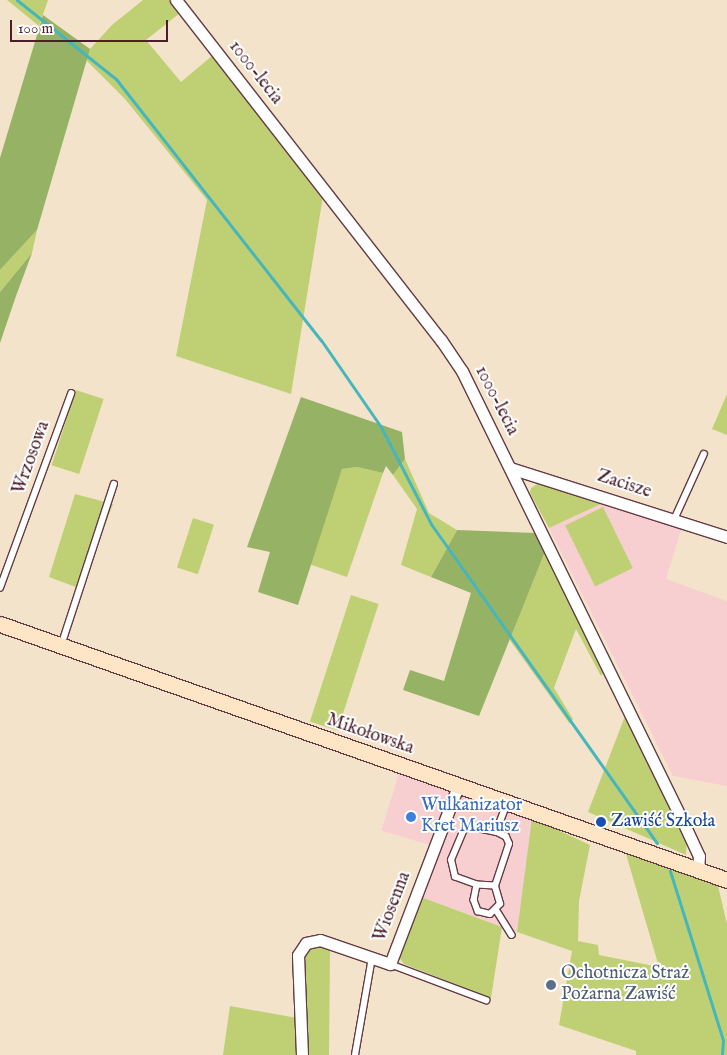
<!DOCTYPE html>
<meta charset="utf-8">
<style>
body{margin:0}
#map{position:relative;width:727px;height:1055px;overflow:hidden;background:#f4e3cb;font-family:"IM FELL English",serif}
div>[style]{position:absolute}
.built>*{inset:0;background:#f7cfd0;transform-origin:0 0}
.green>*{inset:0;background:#bed073;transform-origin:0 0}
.forest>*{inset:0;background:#96b265}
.stream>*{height:3px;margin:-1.5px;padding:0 1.5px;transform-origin:1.5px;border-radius:1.5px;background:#46b6bc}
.roads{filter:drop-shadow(1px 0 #643c43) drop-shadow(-1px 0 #643c43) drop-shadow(0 1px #643c43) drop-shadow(0 -1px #643c43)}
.service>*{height:5.5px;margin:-2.75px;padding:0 2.75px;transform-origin:2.75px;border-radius:2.75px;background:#fff}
.minor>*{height:11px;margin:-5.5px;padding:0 5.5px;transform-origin:5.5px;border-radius:5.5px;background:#fff}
.secondary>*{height:15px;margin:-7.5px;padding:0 7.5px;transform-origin:7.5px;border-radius:7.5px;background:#fde5c5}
.dots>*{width:14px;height:14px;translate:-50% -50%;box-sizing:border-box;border:2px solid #fff;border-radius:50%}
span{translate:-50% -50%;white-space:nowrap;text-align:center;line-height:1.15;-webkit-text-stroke:4px #fff;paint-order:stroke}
.street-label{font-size:18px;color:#4a1f2b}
.shop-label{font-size:18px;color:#366cbe}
.left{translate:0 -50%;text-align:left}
.transit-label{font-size:18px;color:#164399}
.service-label{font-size:18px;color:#4e5e75}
.scale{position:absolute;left:10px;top:20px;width:158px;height:22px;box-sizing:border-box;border:2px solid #4a1f2b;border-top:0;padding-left:6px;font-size:15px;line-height:18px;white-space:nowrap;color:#4a1f2b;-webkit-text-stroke:4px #fff;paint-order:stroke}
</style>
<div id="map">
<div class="built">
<div style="clip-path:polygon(605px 502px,682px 527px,666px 579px,727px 601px,727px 786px,673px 776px,549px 528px)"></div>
<div style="left:399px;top:773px;width:57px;height:60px;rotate:17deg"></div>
<div style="clip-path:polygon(459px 793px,532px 818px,517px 932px,421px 897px)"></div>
</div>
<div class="green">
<div style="clip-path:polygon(7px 0,48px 0,39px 26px)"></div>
<div style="clip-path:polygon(143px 0,169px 0,180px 13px,146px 40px,181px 82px,213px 55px,323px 196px,291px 394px,176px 356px,207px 200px,125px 99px,85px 59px,90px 49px,112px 25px)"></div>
<div style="clip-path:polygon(37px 230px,32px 253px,0 292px,0 270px)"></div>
<div style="left:76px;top:390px;width:29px;height:79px;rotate:18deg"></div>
<div style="clip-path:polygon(727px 394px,727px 435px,712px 429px)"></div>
<div style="clip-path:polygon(405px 459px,429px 513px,457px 530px,431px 577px,401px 565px,417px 509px,393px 475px)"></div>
<div style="clip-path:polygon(357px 467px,383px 473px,347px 577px,309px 564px,342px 469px)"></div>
<div style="clip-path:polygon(542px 481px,605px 502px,549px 528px,530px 493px,531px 488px)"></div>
<div style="clip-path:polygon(75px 494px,113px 504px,81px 589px,49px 577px)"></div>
<div style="left:603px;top:507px;width:68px;height:42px;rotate:64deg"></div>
<div style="left:193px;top:518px;width:22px;height:52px;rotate:18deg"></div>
<div style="clip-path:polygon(546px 549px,605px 671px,601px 676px,576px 629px,554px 688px,573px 719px,570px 724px,509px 639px)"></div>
<div style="left:351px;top:595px;width:29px;height:133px;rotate:18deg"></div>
<div style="clip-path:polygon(627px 711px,687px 840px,686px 855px,588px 812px)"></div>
<div style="clip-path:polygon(532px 818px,590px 845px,579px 901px,578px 941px,598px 945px,599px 955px,659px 967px,626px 854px,718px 886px,727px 924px,727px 1055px,636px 1055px,636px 1051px,559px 1025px,572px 951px,517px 932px)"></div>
<div style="clip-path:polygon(421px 897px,502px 927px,491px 998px,404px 964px,398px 956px)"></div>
<div style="clip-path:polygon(319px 945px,330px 948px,329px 1055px,304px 1055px,300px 957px,306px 947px)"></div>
<div style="clip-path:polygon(230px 1006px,297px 1018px,298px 1055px,223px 1055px)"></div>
</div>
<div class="forest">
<div style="clip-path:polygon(43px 15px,90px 49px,37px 230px,0 270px,0 158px)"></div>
<div style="clip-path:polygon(32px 253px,16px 296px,0 343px,0 292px)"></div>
<div style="clip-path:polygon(301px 397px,402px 432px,405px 459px,393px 475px,386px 466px,383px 473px,357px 467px,342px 469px,298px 605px,258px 592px,270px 552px,247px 547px)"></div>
<div style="clip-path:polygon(457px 530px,536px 533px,546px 549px,479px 716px,403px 690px,410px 670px,444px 681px,471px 593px,431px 577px)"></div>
</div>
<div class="stream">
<div style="left:17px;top:0;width:127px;rotate:38.6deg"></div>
<div style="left:116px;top:79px;width:332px;rotate:51.9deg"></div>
<div style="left:321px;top:340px;width:106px;rotate:55.4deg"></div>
<div style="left:381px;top:427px;width:109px;rotate:62.7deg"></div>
<div style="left:431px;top:524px;width:391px;rotate:54.7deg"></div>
<div style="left:670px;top:871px;width:177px;rotate:72.6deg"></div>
<div style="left:723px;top:1040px;width:15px;rotate:94deg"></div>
</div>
<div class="roads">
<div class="service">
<div style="left:674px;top:520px;width:72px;rotate:-65.6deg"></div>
<div style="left:0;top:588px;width:207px;rotate:-69.9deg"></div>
<div style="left:61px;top:646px;width:170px;rotate:-71.9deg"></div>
<div style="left:477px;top:885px;width:23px;rotate:-160deg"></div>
<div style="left:455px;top:877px;width:17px;rotate:-103deg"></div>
<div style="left:451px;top:860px;width:34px;rotate:-67deg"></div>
<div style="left:464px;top:829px;width:9px;rotate:-13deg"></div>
<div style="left:473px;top:827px;width:24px;rotate:12deg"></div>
<div style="left:495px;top:886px;width:18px;rotate:-177deg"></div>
<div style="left:477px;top:885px;width:15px;rotate:101deg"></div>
<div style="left:474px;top:900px;width:12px;rotate:70deg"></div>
<div style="left:478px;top:911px;width:12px;rotate:14deg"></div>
<div style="left:490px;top:914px;width:14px;rotate:-45deg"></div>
<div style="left:500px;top:904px;width:19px;rotate:-106deg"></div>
<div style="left:495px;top:886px;width:44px;rotate:-71.6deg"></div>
<div style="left:509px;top:844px;width:8px;rotate:-113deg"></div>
<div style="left:506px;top:837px;width:11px;rotate:-153deg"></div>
<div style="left:496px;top:832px;width:31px;rotate:-69deg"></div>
<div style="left:497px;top:911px;width:28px;rotate:58deg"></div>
<div style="left:390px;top:964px;width:103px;rotate:20.6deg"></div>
<div style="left:355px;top:1055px;width:98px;rotate:-80.1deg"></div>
</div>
<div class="minor">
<div style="left:176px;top:0;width:431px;rotate:52.1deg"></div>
<div style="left:441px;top:340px;width:37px;rotate:56deg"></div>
<div style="left:462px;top:371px;width:504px;rotate:63.89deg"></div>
<div style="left:684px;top:824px;width:35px;rotate:65deg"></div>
<div style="left:699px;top:856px;width:14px;rotate:94deg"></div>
<div style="left:510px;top:468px;width:228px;rotate:17.6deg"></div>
<div style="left:302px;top:1055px;width:100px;rotate:-92.3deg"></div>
<div style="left:298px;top:955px;width:14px;rotate:-56deg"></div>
<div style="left:306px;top:943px;width:14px;rotate:-12deg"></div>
<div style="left:320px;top:940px;width:74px;rotate:18.9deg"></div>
<div style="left:390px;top:964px;width:191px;rotate:-69.1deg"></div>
</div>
<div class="secondary">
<div style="left:0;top:624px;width:771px;rotate:19.4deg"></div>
</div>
</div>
<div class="dots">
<div style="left:411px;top:817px;background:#3f7fe0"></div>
<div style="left:601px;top:822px;background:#1a4fb4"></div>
<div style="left:551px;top:985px;background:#5c6f8a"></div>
</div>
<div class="street-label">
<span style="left:255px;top:73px;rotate:52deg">1000-lecia</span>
<span style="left:496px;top:401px;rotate:63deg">1000-lecia</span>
<span style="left:32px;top:458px;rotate:-70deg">Wrzosowa</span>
<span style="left:624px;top:485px;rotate:18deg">Zacisze</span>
<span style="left:370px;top:735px;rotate:19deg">Mikołowska</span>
<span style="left:393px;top:907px;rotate:-69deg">Wiosenna</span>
</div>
<div class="shop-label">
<span class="left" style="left:421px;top:817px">Wulkanizator<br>Kret Mariusz</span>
</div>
<div class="transit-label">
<span class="left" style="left:611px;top:822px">Zawiść Szkoła</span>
</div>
<div class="service-label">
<span class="left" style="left:561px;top:985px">Ochotnicza Straż<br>Pożarna Zawiść</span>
</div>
<div class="scale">100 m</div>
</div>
